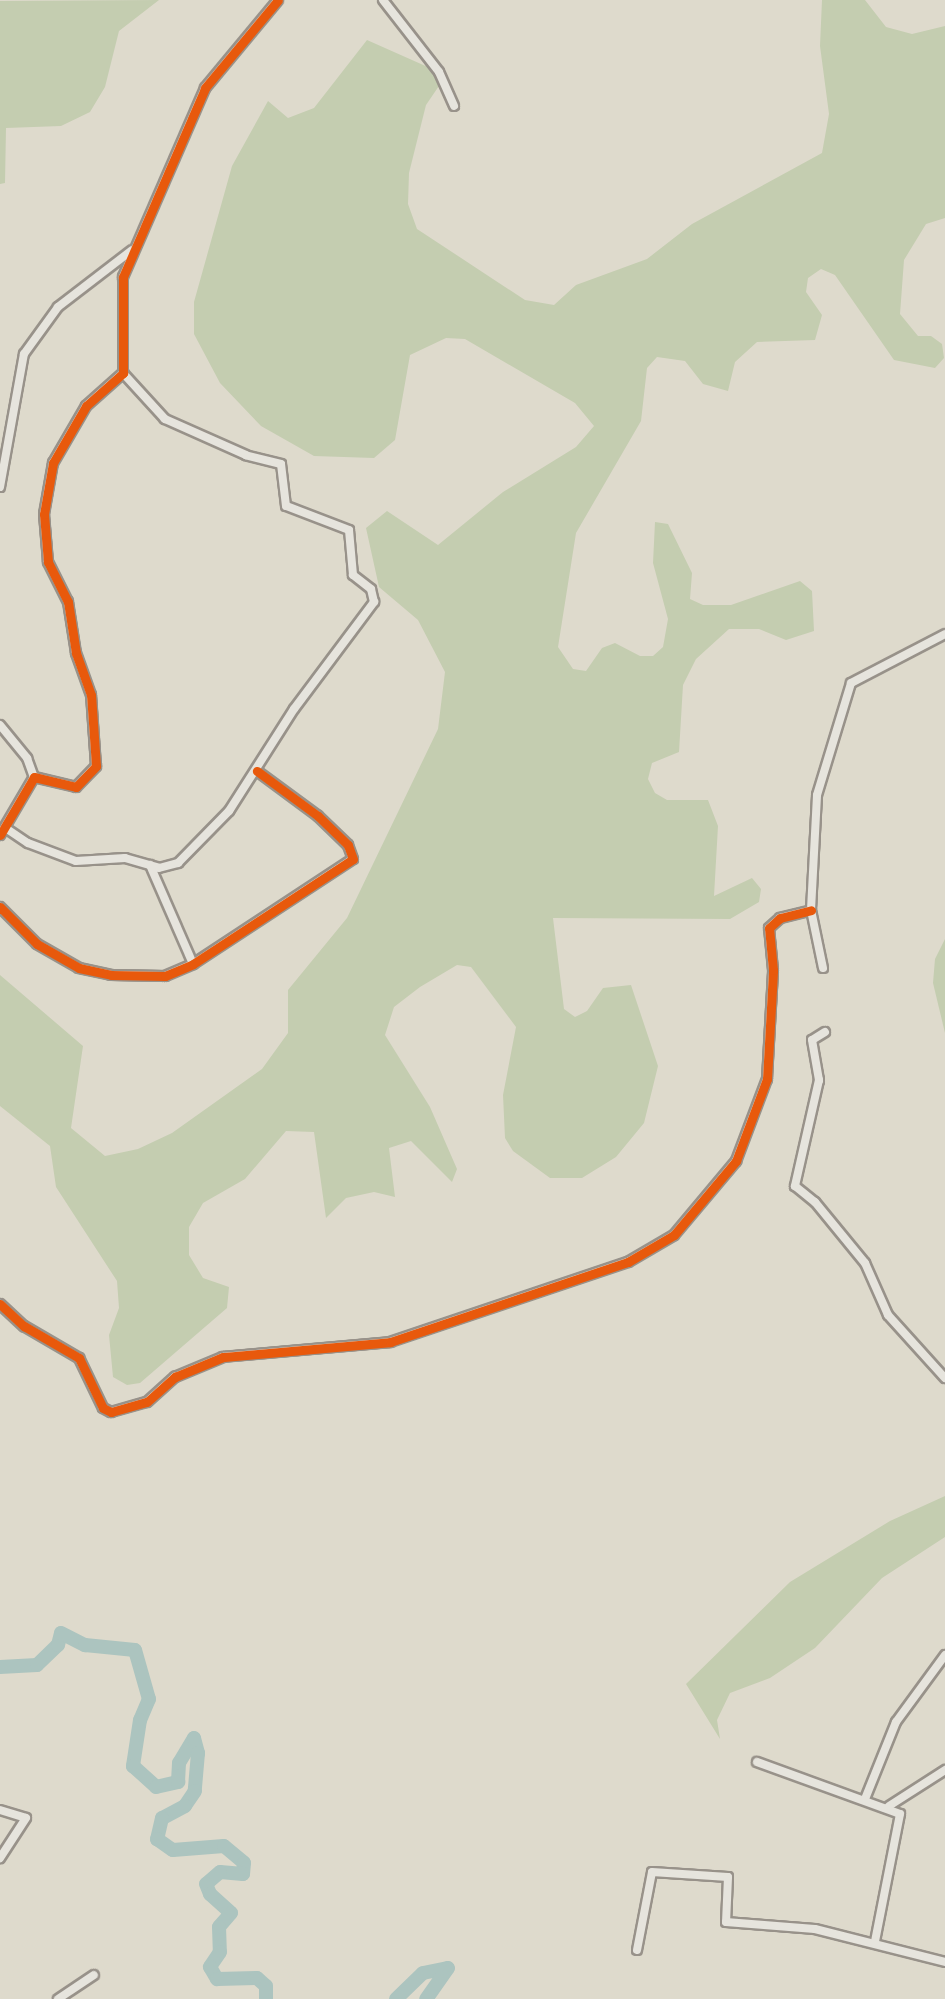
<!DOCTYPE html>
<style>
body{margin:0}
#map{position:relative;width:945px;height:1999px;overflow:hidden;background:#dedacc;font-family:"Sorts Mill Goudy",serif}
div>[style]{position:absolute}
.green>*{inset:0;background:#c4cdb0}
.river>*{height:14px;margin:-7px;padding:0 7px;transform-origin:7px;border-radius:7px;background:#acc4bf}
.roads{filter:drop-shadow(2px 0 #98928a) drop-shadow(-2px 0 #98928a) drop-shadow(0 2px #98928a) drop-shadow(0 -2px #98928a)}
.minor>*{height:8px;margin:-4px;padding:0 4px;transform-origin:4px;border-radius:4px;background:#e6e4dd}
.cycleway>*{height:9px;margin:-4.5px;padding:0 4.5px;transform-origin:4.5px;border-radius:4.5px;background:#e8590c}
span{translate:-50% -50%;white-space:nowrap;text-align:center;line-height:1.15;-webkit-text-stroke:4.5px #efe9d9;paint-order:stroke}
</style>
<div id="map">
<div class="green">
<div style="clip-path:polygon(159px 0,119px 31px,105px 87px,90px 112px,61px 126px,6px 128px,5px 183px,0 184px,0 1px)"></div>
<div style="clip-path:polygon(822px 0,865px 0,886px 27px,912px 34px,945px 26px,945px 218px,926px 224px,904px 260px,900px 314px,918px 336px,931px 336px,942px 344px,944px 358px,935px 368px,894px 360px,835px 275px,821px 269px,808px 278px,806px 292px,822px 315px,815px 340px,757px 342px,735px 362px,728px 391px,703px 384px,685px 361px,657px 357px,647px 368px,641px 421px,576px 533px,558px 647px,573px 669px,586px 671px,602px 648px,615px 643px,640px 656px,653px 656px,663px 647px,668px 619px,653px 563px,655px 522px,668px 524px,692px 573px,690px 599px,703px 605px,731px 605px,800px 581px,812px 591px,814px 631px,786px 640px,759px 629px,729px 629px,696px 659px,683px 685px,679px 752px,652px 763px,648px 779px,655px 793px,667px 800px,708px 800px,718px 826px,714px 896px,752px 878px,761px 889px,759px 902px,730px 919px,553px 918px,564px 1009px,575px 1017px,587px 1011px,603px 988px,631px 985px,658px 1066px,644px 1123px,616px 1157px,582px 1178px,550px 1178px,513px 1151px,505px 1138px,503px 1095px,516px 1027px,471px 967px,457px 965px,420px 987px,394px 1007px,385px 1035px,430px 1107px,457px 1169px,452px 1182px,411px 1141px,389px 1148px,395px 1197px,374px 1192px,346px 1198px,326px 1218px,314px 1132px,286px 1131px,245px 1179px,203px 1203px,189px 1227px,189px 1255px,203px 1278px,229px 1287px,227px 1308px,140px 1383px,127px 1385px,113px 1377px,109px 1335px,119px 1308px,117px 1281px,56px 1187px,50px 1146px,0 1106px,0 975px,83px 1046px,71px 1128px,105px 1156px,138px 1149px,172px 1133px,262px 1069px,288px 1033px,288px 990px,347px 918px,438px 729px,445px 672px,418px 620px,379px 587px,366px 528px,387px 511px,438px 545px,503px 492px,576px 447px,594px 426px,575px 403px,465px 339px,446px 338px,410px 355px,395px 440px,374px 458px,314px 456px,261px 426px,220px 383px,194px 334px,194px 302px,232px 166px,268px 101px,288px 118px,314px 108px,367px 40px,439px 72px,443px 80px,426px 105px,409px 173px,408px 204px,417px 229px,525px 300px,554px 305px,576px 285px,647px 259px,692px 224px,822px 153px,829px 114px,820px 46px)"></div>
<div style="clip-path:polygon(945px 939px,945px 1033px,933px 983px,935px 959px)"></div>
<div style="clip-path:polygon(945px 1496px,945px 1537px,882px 1578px,815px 1648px,770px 1678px,730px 1693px,717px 1720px,720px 1739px,686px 1684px,790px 1582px,890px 1521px)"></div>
</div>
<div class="river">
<div style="left:0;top:1667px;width:37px;rotate:-3deg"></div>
<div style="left:37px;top:1665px;width:29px;rotate:-44deg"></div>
<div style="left:58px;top:1645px;width:12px;rotate:-76deg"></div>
<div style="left:61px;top:1633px;width:27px;rotate:27deg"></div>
<div style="left:85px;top:1645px;width:50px;rotate:5.7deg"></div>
<div style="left:135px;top:1650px;width:51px;rotate:74.1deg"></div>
<div style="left:149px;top:1699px;width:23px;rotate:113deg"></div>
<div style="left:140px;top:1720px;width:47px;rotate:98.7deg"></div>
<div style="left:133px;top:1766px;width:31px;rotate:42deg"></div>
<div style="left:156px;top:1787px;width:23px;rotate:-13deg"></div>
<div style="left:178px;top:1782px;width:19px;rotate:-87deg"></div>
<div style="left:179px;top:1763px;width:29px;rotate:-59deg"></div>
<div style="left:194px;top:1738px;width:16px;rotate:75deg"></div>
<div style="left:198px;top:1753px;width:38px;rotate:95deg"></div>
<div style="left:195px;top:1791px;width:18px;rotate:124deg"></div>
<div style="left:185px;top:1806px;width:26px;rotate:152deg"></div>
<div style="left:162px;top:1818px;width:22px;rotate:103deg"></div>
<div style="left:157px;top:1839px;width:19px;rotate:35deg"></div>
<div style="left:173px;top:1850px;width:51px;rotate:-4.5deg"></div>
<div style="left:224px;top:1846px;width:26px;rotate:40deg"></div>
<div style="left:244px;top:1863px;width:11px;rotate:95deg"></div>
<div style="left:243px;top:1874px;width:23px;rotate:-175deg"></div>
<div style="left:220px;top:1872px;width:18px;rotate:139deg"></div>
<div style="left:206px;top:1884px;width:11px;rotate:68deg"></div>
<div style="left:210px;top:1894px;width:28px;rotate:42deg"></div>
<div style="left:231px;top:1913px;width:18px;rotate:131deg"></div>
<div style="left:219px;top:1927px;width:25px;rotate:88deg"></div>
<div style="left:220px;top:1952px;width:18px;rotate:124deg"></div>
<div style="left:210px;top:1967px;width:14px;rotate:60deg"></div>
<div style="left:217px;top:1979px;width:40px;rotate:-1.4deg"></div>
<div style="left:257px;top:1978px;width:12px;rotate:42deg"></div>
<div style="left:266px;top:1986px;width:13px;rotate:90deg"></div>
<div style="left:396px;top:1999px;width:37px;rotate:-44deg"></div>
<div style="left:423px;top:1973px;width:25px;rotate:-11deg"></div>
<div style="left:448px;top:1968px;width:38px;rotate:125deg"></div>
</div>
<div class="roads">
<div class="minor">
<div style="left:383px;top:0;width:91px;rotate:52.1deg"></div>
<div style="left:439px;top:72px;width:37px;rotate:66deg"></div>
<div style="left:0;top:487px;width:135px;rotate:-79.8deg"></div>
<div style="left:24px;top:354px;width:58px;rotate:-54.1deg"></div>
<div style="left:58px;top:307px;width:93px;rotate:-37.6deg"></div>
<div style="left:0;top:725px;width:43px;rotate:50.7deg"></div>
<div style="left:27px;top:758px;width:20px;rotate:70deg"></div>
<div style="left:7px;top:829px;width:25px;rotate:34deg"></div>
<div style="left:28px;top:843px;width:51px;rotate:20.6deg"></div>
<div style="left:76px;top:861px;width:49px;rotate:-3.5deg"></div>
<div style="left:125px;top:858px;width:35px;rotate:16deg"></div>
<div style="left:159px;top:868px;width:20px;rotate:-15deg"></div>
<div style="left:178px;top:863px;width:73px;rotate:-45.6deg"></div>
<div style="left:229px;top:811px;width:121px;rotate:-57.5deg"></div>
<div style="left:294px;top:709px;width:134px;rotate:-53.2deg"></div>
<div style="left:374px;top:602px;width:13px;rotate:-103deg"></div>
<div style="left:371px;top:589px;width:23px;rotate:-142deg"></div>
<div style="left:353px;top:575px;width:45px;rotate:-95.1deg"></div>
<div style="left:349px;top:530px;width:67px;rotate:-159.1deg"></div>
<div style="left:286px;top:506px;width:42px;rotate:-96.8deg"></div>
<div style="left:281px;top:464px;width:36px;rotate:-166deg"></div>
<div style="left:246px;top:455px;width:89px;rotate:-156deg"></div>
<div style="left:165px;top:419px;width:62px;rotate:-132.4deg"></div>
<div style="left:0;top:835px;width:67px;rotate:-59.6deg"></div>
<div style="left:34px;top:777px;width:43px;rotate:13.4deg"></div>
<div style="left:76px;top:787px;width:29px;rotate:-46deg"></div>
<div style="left:96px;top:766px;width:71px;rotate:-94deg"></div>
<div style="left:91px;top:695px;width:45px;rotate:-109.7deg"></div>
<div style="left:76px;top:653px;width:52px;rotate:-98.9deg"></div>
<div style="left:68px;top:602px;width:45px;rotate:-116.6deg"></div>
<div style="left:48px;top:562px;width:48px;rotate:-94.8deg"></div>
<div style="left:44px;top:514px;width:52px;rotate:-80deg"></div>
<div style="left:53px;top:463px;width:66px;rotate:-59.9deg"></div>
<div style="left:86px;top:406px;width:50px;rotate:-41.7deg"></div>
<div style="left:123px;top:373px;width:96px;rotate:-90deg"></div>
<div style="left:123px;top:277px;width:206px;rotate:-66.5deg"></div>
<div style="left:205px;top:88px;width:114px;rotate:-50.3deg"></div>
<div style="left:150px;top:865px;width:108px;rotate:66.5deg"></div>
<div style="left:0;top:907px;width:52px;rotate:45deg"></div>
<div style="left:37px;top:944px;width:48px;rotate:29.7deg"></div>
<div style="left:79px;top:968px;width:33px;rotate:12deg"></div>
<div style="left:111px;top:975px;width:54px;rotate:1.1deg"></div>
<div style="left:165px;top:976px;width:30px;rotate:-23deg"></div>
<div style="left:193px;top:964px;width:191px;rotate:-33.3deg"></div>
<div style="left:353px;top:859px;width:15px;rotate:-110deg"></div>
<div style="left:348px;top:845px;width:42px;rotate:-136deg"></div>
<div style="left:318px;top:816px;width:76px;rotate:-143.6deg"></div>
<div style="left:823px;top:968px;width:59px;rotate:-101.7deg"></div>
<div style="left:811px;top:910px;width:115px;rotate:-87deg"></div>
<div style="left:817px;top:795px;width:117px;rotate:-73.1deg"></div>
<div style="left:851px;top:683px;width:106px;rotate:-27.5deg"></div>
<div style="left:825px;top:1032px;width:15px;rotate:148deg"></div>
<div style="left:812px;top:1040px;width:41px;rotate:80.1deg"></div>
<div style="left:819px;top:1080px;width:109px;rotate:102.8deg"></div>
<div style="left:795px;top:1186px;width:26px;rotate:39deg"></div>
<div style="left:815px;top:1202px;width:79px;rotate:50.7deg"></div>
<div style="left:865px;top:1263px;width:57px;rotate:66.1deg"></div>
<div style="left:888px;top:1315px;width:85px;rotate:47.9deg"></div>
<div style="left:0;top:1304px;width:33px;rotate:43deg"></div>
<div style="left:24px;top:1326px;width:64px;rotate:30.2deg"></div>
<div style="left:79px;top:1358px;width:55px;rotate:64.4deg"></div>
<div style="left:103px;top:1408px;width:9px;rotate:27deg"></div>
<div style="left:111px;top:1412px;width:37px;rotate:-16deg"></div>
<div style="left:147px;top:1402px;width:38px;rotate:-42deg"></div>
<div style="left:175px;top:1377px;width:52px;rotate:-22.6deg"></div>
<div style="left:223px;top:1357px;width:168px;rotate:-5.1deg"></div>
<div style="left:390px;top:1342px;width:251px;rotate:-18.6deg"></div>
<div style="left:628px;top:1262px;width:53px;rotate:-30.4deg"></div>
<div style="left:674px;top:1235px;width:97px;rotate:-50deg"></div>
<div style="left:736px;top:1161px;width:88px;rotate:-69.3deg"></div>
<div style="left:767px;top:1079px;width:109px;rotate:-86.8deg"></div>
<div style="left:773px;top:970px;width:42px;rotate:-95.4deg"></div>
<div style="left:769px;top:928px;width:15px;rotate:-42deg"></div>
<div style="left:780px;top:918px;width:32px;rotate:-14deg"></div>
<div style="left:757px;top:1762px;width:152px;rotate:20deg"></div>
<div style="left:900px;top:1814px;width:130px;rotate:101.1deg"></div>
<div style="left:865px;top:1799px;width:83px;rotate:-68.1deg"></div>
<div style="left:896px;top:1722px;width:83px;rotate:-53.8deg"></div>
<div style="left:889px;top:1806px;width:67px;rotate:-32.7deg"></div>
<div style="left:0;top:1810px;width:27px;rotate:17deg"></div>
<div style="left:26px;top:1818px;width:48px;rotate:123deg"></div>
<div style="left:637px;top:1950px;width:79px;rotate:-79.1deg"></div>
<div style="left:652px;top:1872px;width:76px;rotate:3.8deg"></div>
<div style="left:728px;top:1877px;width:45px;rotate:92.5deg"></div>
<div style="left:726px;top:1922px;width:89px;rotate:4.5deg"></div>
<div style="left:815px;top:1929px;width:134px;rotate:14.2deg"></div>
<div style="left:58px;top:1999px;width:43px;rotate:-33.7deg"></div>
</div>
</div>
<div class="cycleway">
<div style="left:0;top:835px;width:67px;rotate:-59.6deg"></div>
<div style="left:34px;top:777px;width:43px;rotate:13.4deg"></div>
<div style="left:76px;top:787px;width:29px;rotate:-46deg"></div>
<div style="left:96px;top:766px;width:71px;rotate:-94deg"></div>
<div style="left:91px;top:695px;width:45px;rotate:-109.7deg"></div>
<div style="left:76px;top:653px;width:52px;rotate:-98.9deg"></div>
<div style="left:68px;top:602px;width:45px;rotate:-116.6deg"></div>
<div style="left:48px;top:562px;width:48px;rotate:-94.8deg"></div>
<div style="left:44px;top:514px;width:52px;rotate:-80deg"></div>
<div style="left:53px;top:463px;width:66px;rotate:-59.9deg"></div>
<div style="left:86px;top:406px;width:50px;rotate:-41.7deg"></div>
<div style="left:123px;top:373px;width:96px;rotate:-90deg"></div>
<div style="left:123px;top:277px;width:206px;rotate:-66.5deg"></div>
<div style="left:205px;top:88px;width:114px;rotate:-50.3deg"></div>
<div style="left:0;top:907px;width:52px;rotate:45deg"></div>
<div style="left:37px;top:944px;width:48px;rotate:29.7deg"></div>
<div style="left:79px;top:968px;width:33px;rotate:12deg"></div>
<div style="left:111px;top:975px;width:54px;rotate:1.1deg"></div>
<div style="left:165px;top:976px;width:30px;rotate:-23deg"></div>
<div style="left:193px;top:964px;width:191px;rotate:-33.3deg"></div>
<div style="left:353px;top:859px;width:15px;rotate:-110deg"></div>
<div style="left:348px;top:845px;width:42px;rotate:-136deg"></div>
<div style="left:318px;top:816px;width:76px;rotate:-143.6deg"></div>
<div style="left:0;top:1304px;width:33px;rotate:43deg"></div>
<div style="left:24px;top:1326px;width:64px;rotate:30.2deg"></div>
<div style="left:79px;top:1358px;width:55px;rotate:64.4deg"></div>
<div style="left:103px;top:1408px;width:9px;rotate:27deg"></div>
<div style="left:111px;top:1412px;width:37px;rotate:-16deg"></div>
<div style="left:147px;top:1402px;width:38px;rotate:-42deg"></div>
<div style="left:175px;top:1377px;width:52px;rotate:-22.6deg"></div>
<div style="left:223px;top:1357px;width:168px;rotate:-5.1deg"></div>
<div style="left:390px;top:1342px;width:251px;rotate:-18.6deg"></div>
<div style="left:628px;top:1262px;width:53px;rotate:-30.4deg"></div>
<div style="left:674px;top:1235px;width:97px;rotate:-50deg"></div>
<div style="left:736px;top:1161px;width:88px;rotate:-69.3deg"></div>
<div style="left:767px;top:1079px;width:109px;rotate:-86.8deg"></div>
<div style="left:773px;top:970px;width:42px;rotate:-95.4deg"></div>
<div style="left:769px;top:928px;width:15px;rotate:-42deg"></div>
<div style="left:780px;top:918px;width:32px;rotate:-14deg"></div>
</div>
</div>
